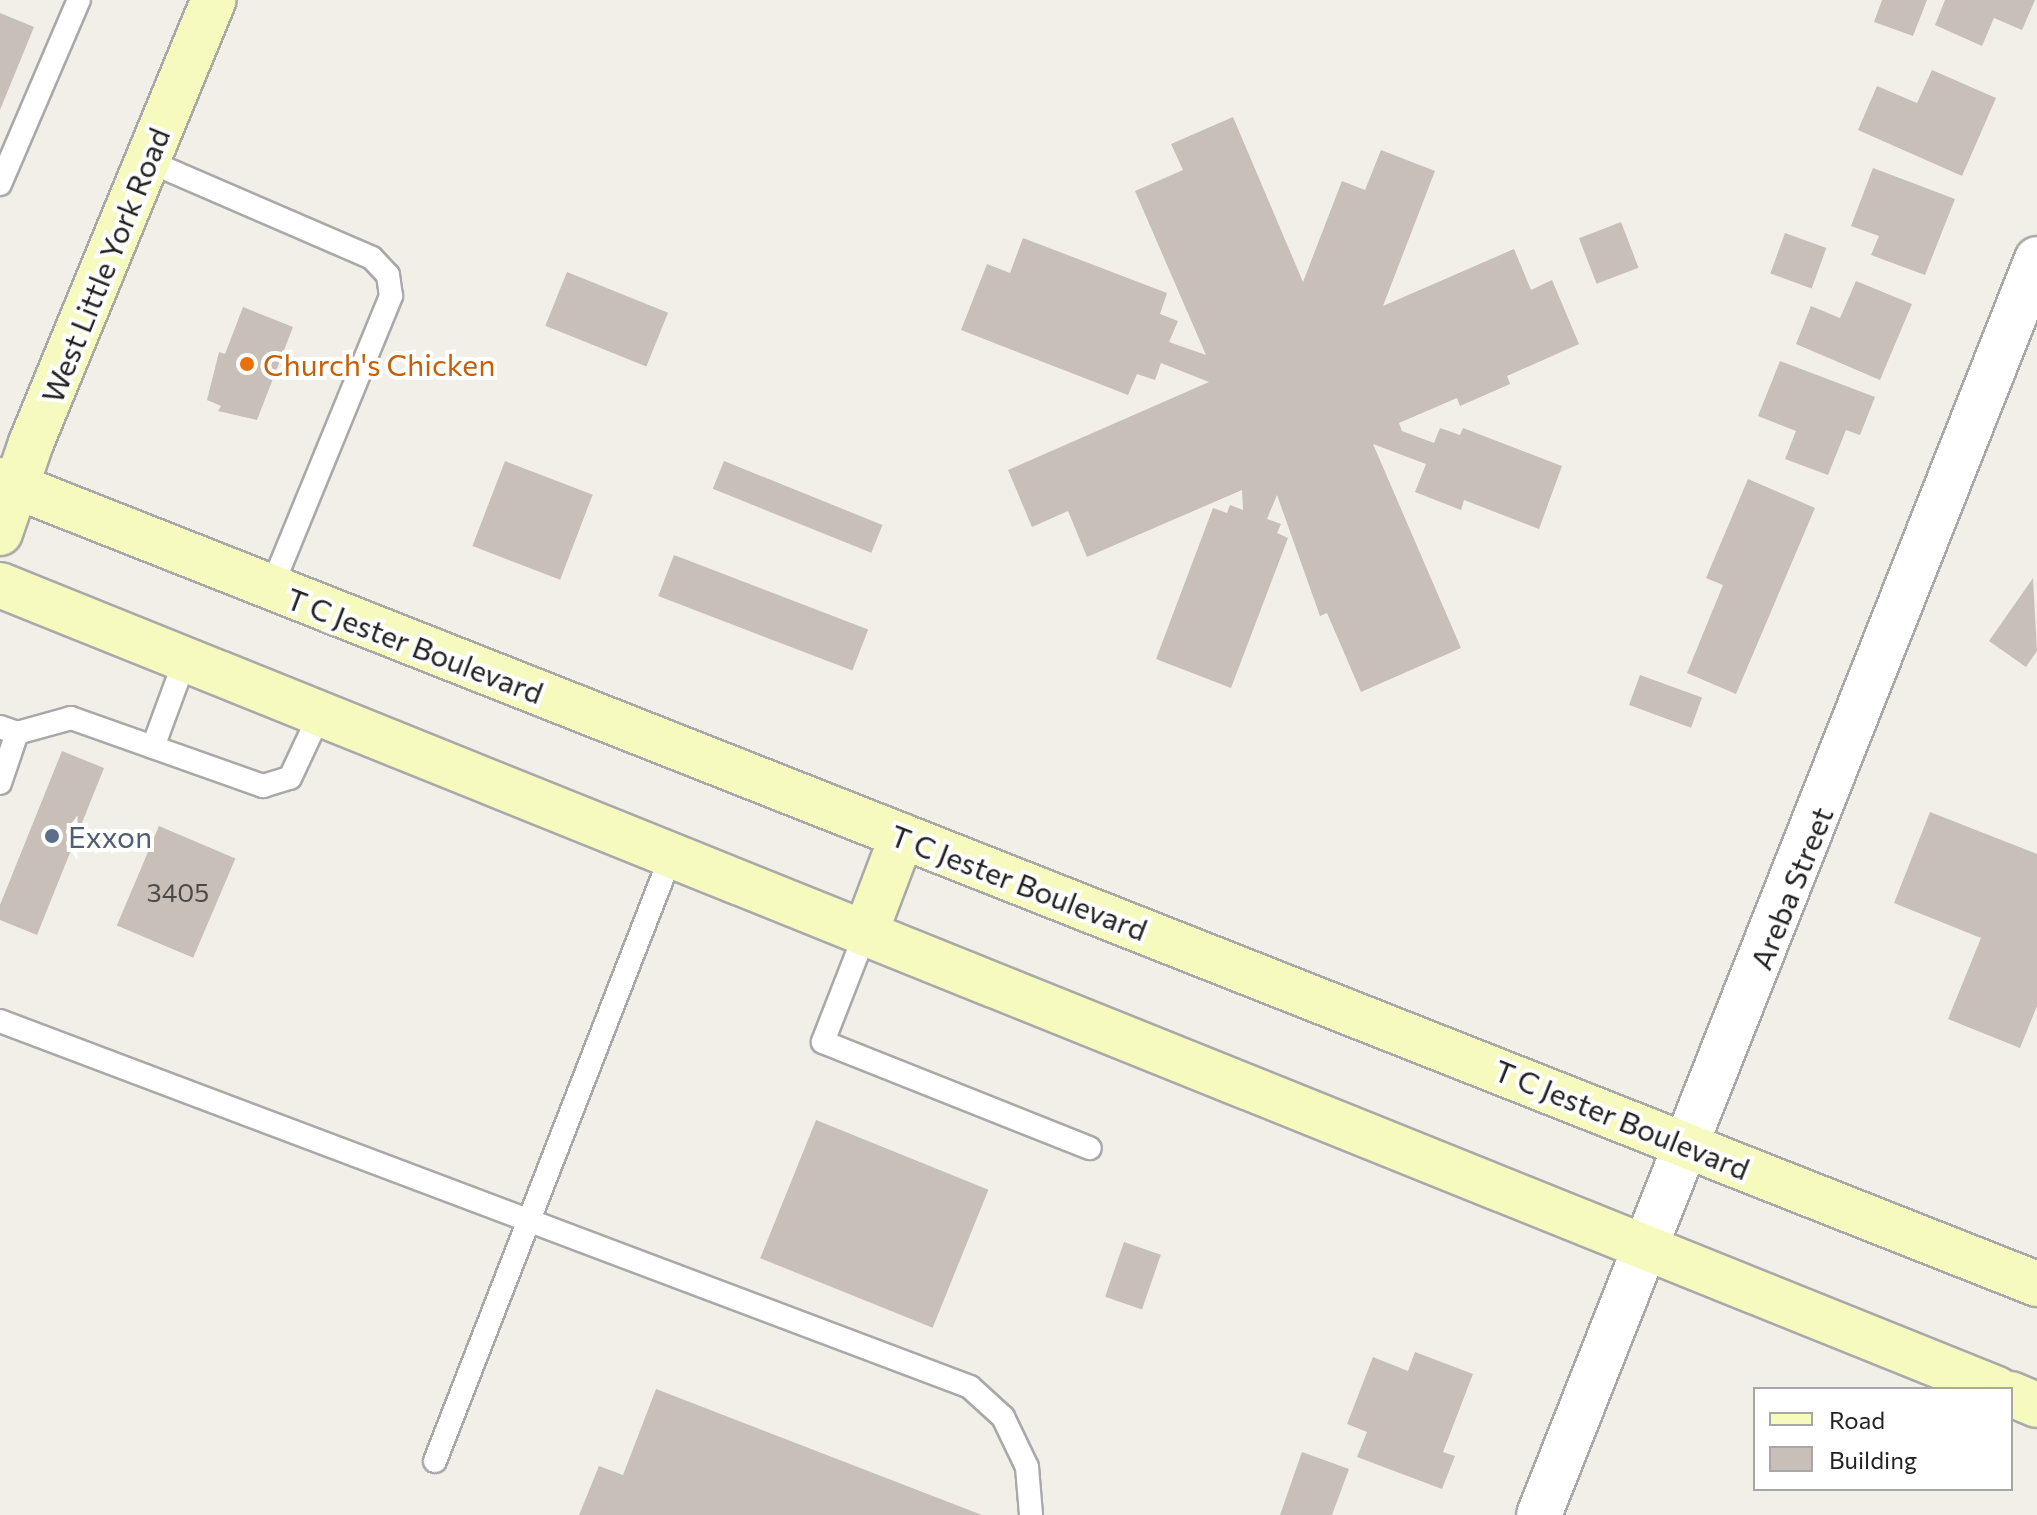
<!DOCTYPE html>
<style>
body{margin:0}
#map{position:relative;width:2037px;height:1515px;overflow:hidden;background:#f2efe9;font-family:Commissioner,sans-serif}
div>[style]{position:absolute}
.building>*{inset:0;background:#c7bfb8;transform-origin:0 0}
.roads{filter:drop-shadow(2px 0 #a9a9a9) drop-shadow(-2px 0 #a9a9a9) drop-shadow(0 2px #a9a9a9) drop-shadow(0 -2px #a9a9a9)}
.lane>*{height:22px;margin:-11px;padding:0 11px;transform-origin:11px;border-radius:11px;background:#fff}
.street>*{height:44px;margin:-22px;padding:0 22px;transform-origin:22px;border-radius:22px;background:#fff}
.secondary>*{height:44px;margin:-22px;padding:0 22px;transform-origin:22px;border-radius:22px;background:#f7fabf}
.dots>*{width:22px;height:22px;translate:-50% -50%;box-sizing:border-box;border:4px solid #fff;border-radius:50%}
span{translate:-50% -50%;white-space:nowrap;text-align:center;line-height:1.15;-webkit-text-stroke:8px #fff;paint-order:stroke}
.number-label{font-size:26px;color:#4b4948}
.number-label span{-webkit-text-stroke-width:0}
.street-label{font-size:30px;color:#222}
.food-label{font-size:30px;color:#c56008}
.left{translate:0 -50%;text-align:left}
.service-label{font-size:30px;color:#4e5e75}
.legend{position:absolute;left:1753px;top:1387px;width:260px;height:104px;box-sizing:border-box;background:#fff;border:2px solid #a7a7a7;margin:0;padding:10px 14px;list-style:none;font-size:24px;color:#222}
.legend li{display:flex;align-items:center;gap:16px;height:40px}
.legend b{width:40px;border:2px solid #a7a7a7}
</style>
<div id="map">
<div class="building">
<div style="clip-path:polygon(1882px 0,1927px 0,1913px 36px,1874px 22px)"></div>
<div style="clip-path:polygon(1945px 0,2035px 0,2022px 30px,1994px 18px,1982px 46px,1935px 25px)"></div>
<div style="clip-path:polygon(0 13px,34px 27px,0 110px)"></div>
<div style="clip-path:polygon(1932px 70px,1996px 98px,1962px 176px,1858px 130px,1877px 86px,1917px 103px)"></div>
<div style="clip-path:polygon(1233px 117px,1303px 282px,1342px 181px,1365px 190px,1381px 150px,1435px 171px,1383px 306px,1514px 249px,1531px 290px,1552px 280px,1579px 344px,1507px 376px,1510px 384px,1460px 406px,1457px 398px,1399px 423px,1402px 431px,1434px 443px,1440px 428px,1460px 435px,1463px 428px,1562px 466px,1539px 529px,1464px 500px,1461px 510px,1415px 492px,1426px 464px,1373px 444px,1461px 648px,1361px 692px,1327px 613px,1320px 616px,1277px 495px,1267px 519px,1281px 524px,1277px 533px,1288px 538px,1231px 688px,1156px 659px,1213px 508px,1227px 513px,1230px 505px,1243px 510px,1242px 490px,1087px 557px,1068px 511px,1032px 527px,1008px 470px,1209px 382px,1161px 363px,1155px 380px,1137px 374px,1128px 395px,961px 330px,987px 264px,1010px 273px,1023px 238px,1167px 293px,1160px 314px,1178px 321px,1169px 342px,1206px 355px,1135px 191px,1183px 170px,1171px 144px)"></div>
<div style="clip-path:polygon(1873px 168px,1955px 199px,1925px 275px,1871px 255px,1879px 236px,1851px 226px)"></div>
<div style="left:1621px;top:222px;width:49px;height:45px;rotate:69deg"></div>
<div style="left:1785px;top:233px;width:44px;height:43px;rotate:20deg"></div>
<div style="left:567px;top:272px;width:109px;height:58px;rotate:22deg"></div>
<div style="clip-path:polygon(1856px 281px,1912px 304px,1880px 380px,1796px 344px,1811px 306px,1840px 318px)"></div>
<div style="clip-path:polygon(243px 307px,293px 327px,257px 420px,218px 411px,221px 406px,207px 400px,219px 352px,225px 354px)"></div>
<div style="clip-path:polygon(1780px 361px,1875px 397px,1860px 435px,1846px 430px,1828px 475px,1785px 459px,1796px 431px,1758px 416px)"></div>
<div style="left:505px;top:461px;width:94px;height:91px;rotate:21deg"></div>
<div style="left:724px;top:461px;width:171px;height:30px;rotate:22deg"></div>
<div style="clip-path:polygon(1748px 479px,1815px 508px,1736px 694px,1687px 673px,1723px 585px,1706px 578px)"></div>
<div style="left:674px;top:555px;width:208px;height:44px;rotate:21deg"></div>
<div style="clip-path:polygon(2033px 578px,2037px 651px,2026px 667px,1989px 641px)"></div>
<div style="left:1640px;top:675px;width:66px;height:32px;rotate:20deg"></div>
<div style="clip-path:polygon(62px 751px,104px 768px,37px 935px,0 920px,0 905px)"></div>
<div style="clip-path:polygon(1930px 812px,2037px 854px,2037px 1006px,2020px 1048px,1948px 1019px,1981px 938px,1894px 903px)"></div>
<div style="left:159px;top:826px;width:83px;height:108px;rotate:23deg"></div>
<div style="left:816px;top:1120px;width:186px;height:149px;rotate:22deg"></div>
<div style="left:1124px;top:1242px;width:39px;height:58px;rotate:19deg"></div>
<div style="clip-path:polygon(1415px 1352px,1473px 1374px,1443px 1452px,1455px 1456px,1442px 1489px,1357px 1457px,1367px 1432px,1347px 1424px,1373px 1357px,1408px 1371px)"></div>
<div style="clip-path:polygon(656px 1389px,982px 1515px,579px 1515px,599px 1466px,623px 1475px)"></div>
<div style="clip-path:polygon(1302px 1452px,1349px 1469px,1332px 1515px,1280px 1515px)"></div>
</div>
<div class="roads">
<div class="lane">
<div style="left:148px;top:161px;width:244px;rotate:23.4deg"></div>
<div style="left:372px;top:258px;width:23px;rotate:47deg"></div>
<div style="left:388px;top:275px;width:21px;rotate:82deg"></div>
<div style="left:391px;top:296px;width:316px;rotate:112.3deg"></div>
<div style="left:0;top:184px;width:200px;rotate:-66.8deg"></div>
<div style="left:0;top:727px;width:18px;rotate:19deg"></div>
<div style="left:17px;top:733px;width:56px;rotate:-15.5deg"></div>
<div style="left:71px;top:718px;width:204px;rotate:19.5deg"></div>
<div style="left:263px;top:786px;width:28px;rotate:-17deg"></div>
<div style="left:290px;top:778px;width:71px;rotate:-64.9deg"></div>
<div style="left:153px;top:747px;width:93px;rotate:-69.8deg"></div>
<div style="left:0;top:783px;width:53px;rotate:-71.2deg"></div>
<div style="left:865px;top:934px;width:116px;rotate:111.3deg"></div>
<div style="left:823px;top:1042px;width:287px;rotate:21.7deg"></div>
<div style="left:0;top:1021px;width:1037px;rotate:20.67deg"></div>
<div style="left:970px;top:1387px;width:45px;rotate:42.3deg"></div>
<div style="left:1003px;top:1417px;width:55px;rotate:64.4deg"></div>
<div style="left:1027px;top:1467px;width:48px;rotate:85.2deg"></div>
<div style="left:435px;top:1461px;width:649px;rotate:-68.69deg"></div>
</div>
<div class="street">
<div style="left:1539px;top:1515px;width:1351px;rotate:-68.37deg"></div>
</div>
<div class="secondary">
<div style="left:0;top:480px;width:2190px;rotate:21.54deg"></div>
<div style="left:0;top:533px;width:95px;rotate:-71deg"></div>
<div style="left:31px;top:443px;width:479px;rotate:-67.6deg"></div>
<div style="left:0;top:585px;width:2153px;rotate:21.93deg"></div>
<div style="left:865px;top:934px;width:105px;rotate:-69.3deg"></div>
<div style="left:2011px;top:1394px;width:28px;rotate:23deg"></div>
</div>
</div>
<div class="dots">
<div style="left:247px;top:364px;background:#e8710a"></div>
<div style="left:52px;top:836px;background:#5c6f8a"></div>
</div>
<div class="number-label">
<span style="left:178px;top:892px">3405</span>
</div>
<div class="street-label">
<span style="left:105px;top:265px;rotate:-68deg">West Little York Road</span>
<span style="left:415px;top:645px;rotate:21deg">T C Jester Boulevard</span>
<span style="left:1019px;top:882px;rotate:21deg">T C Jester Boulevard</span>
<span style="left:1791px;top:888px;rotate:-68deg">Areba Street</span>
<span style="left:1622px;top:1119px;rotate:22deg">T C Jester Boulevard</span>
</div>
<div class="food-label">
<span class="left" style="left:263px;top:364px">Church's Chicken</span>
</div>
<div class="service-label">
<span class="left" style="left:68px;top:836px">Exxon</span>
</div>
<ul class="legend">
<li><b style="height:10px;background:#f7fabf"></b>Road</li>
<li><b style="height:22px;background:#c7bfb8"></b>Building</li>
</ul>
</div>
